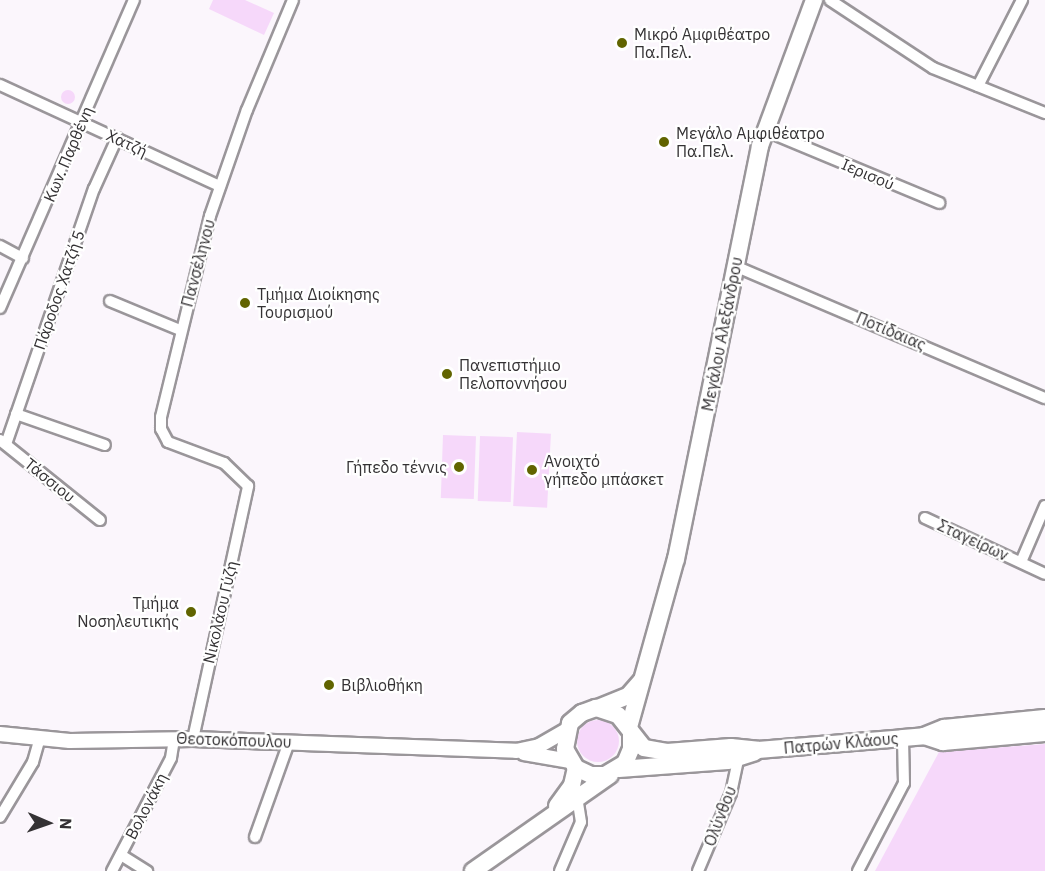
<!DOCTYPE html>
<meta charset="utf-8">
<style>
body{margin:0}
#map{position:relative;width:1045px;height:871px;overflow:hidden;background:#fbf6fc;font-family:"IBM Plex Sans",sans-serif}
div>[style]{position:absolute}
.green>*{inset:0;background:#f6d8fa;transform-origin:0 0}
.round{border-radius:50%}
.roads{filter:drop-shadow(2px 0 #9a969a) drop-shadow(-2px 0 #9a969a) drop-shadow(0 2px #9a969a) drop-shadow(0 -2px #9a969a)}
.minor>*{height:10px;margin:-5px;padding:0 5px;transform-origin:5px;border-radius:5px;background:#fff}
.tertiary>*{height:14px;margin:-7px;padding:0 7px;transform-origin:7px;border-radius:7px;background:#fff}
.secondary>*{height:16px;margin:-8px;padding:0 8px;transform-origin:8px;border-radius:8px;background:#fff}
.dots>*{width:16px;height:16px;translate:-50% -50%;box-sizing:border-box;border:3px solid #fff;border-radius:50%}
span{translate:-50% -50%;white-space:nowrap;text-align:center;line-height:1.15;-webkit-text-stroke:4.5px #fff;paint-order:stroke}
.poi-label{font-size:16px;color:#343234}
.left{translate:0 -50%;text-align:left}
.right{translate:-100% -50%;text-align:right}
.street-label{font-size:16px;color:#343234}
.north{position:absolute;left:18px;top:793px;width:60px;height:60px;-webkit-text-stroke:4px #fff;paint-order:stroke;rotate:92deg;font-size:16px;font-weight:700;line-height:24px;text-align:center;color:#343234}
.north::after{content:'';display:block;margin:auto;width:21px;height:27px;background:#343234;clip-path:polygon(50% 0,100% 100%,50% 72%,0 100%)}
</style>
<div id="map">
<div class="green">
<div style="clip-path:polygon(213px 0,245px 0,274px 13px,264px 35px,209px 9px)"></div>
<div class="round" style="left:61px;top:90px;width:14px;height:14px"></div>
<div style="left:517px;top:432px;width:34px;height:74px;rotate:3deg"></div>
<div style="left:443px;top:435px;width:33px;height:63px;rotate:2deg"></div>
<div style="left:480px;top:436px;width:33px;height:65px;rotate:2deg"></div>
<div class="round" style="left:577px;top:720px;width:42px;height:42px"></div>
<div style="clip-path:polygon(1045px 744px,1045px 871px,875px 871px,939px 752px)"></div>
</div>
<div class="roads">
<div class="minor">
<div style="left:830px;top:0;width:123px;rotate:33.4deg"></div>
<div style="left:933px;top:68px;width:121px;rotate:21.9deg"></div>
<div style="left:0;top:85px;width:242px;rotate:24.7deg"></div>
<div style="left:978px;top:86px;width:97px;rotate:-62.9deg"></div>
<div style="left:764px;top:130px;width:190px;rotate:22.6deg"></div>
<div style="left:0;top:246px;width:26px;rotate:28deg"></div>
<div style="left:735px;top:266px;width:337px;rotate:23.1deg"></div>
<div style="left:110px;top:301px;width:76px;rotate:22.5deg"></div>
<div style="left:0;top:308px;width:336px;rotate:-66.5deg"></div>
<div style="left:16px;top:414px;width:94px;rotate:19.2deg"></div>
<div style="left:0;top:440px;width:128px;rotate:38.7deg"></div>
<div style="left:6px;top:444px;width:270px;rotate:-71deg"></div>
<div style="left:94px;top:189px;width:56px;rotate:-65.7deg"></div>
<div style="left:925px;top:518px;width:132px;rotate:25deg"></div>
<div style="left:1021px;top:562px;width:61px;rotate:-66.8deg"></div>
<div style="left:193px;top:739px;width:259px;rotate:-77.7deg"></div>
<div style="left:248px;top:486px;width:33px;rotate:-136deg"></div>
<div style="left:224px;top:463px;width:60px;rotate:-159.4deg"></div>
<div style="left:168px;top:442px;width:15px;rotate:-118deg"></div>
<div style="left:161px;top:429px;width:12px;rotate:-90deg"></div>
<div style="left:161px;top:417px;width:207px;rotate:-76.3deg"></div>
<div style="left:210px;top:216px;width:112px;rotate:-70.8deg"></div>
<div style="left:247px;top:110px;width:119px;rotate:-67.3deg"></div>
<div style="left:0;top:817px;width:64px;rotate:-59deg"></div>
<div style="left:33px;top:762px;width:25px;rotate:-74deg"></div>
<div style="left:255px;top:837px;width:101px;rotate:-70.3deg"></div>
<div style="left:121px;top:855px;width:31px;rotate:32deg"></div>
<div style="left:112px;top:871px;width:127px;rotate:-62.4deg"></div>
<div style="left:171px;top:758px;width:19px;rotate:-81deg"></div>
<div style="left:560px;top:871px;width:53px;rotate:-66.8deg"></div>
<div style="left:581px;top:822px;width:24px;rotate:-99deg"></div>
<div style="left:698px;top:871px;width:85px;rotate:-67.1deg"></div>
<div style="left:731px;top:793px;width:35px;rotate:-78deg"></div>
<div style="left:858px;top:871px;width:99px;rotate:-62.4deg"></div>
<div style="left:904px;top:783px;width:45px;rotate:-91.3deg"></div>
</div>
<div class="tertiary">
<div style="left:0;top:734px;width:70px;rotate:5.7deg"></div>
<div style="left:70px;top:741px;width:123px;rotate:-0.9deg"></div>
<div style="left:193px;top:739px;width:323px;rotate:2.1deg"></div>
<div style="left:516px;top:751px;width:24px;rotate:-12deg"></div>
<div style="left:539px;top:746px;width:32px;rotate:-30deg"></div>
<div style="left:524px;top:753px;width:47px;rotate:9.9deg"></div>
</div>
<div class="secondary">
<div style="left:598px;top:708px;width:32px;rotate:-22deg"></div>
<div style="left:628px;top:696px;width:20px;rotate:-49deg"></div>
<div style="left:629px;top:727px;width:174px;rotate:-74.4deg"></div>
<div style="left:676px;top:559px;width:421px;rotate:-78.5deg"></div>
<div style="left:760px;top:146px;width:156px;rotate:-69.7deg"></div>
<div style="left:631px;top:733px;width:16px;rotate:90deg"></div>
<div style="left:631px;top:749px;width:15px;rotate:113deg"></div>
<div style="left:625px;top:763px;width:23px;rotate:149deg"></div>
<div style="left:605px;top:775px;width:14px;rotate:180deg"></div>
<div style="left:591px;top:775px;width:17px;rotate:-155deg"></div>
<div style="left:576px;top:768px;width:22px;rotate:-120deg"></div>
<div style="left:565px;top:749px;width:26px;rotate:-79deg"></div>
<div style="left:570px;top:723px;width:16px;rotate:-40deg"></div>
<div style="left:582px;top:713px;width:15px;rotate:-20deg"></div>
<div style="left:596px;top:708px;width:23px;rotate:18deg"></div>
<div style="left:618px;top:715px;width:42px;rotate:51.8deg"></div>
<div style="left:644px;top:748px;width:23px;rotate:10deg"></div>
<div style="left:667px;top:752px;width:64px;rotate:-4.5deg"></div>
<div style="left:731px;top:747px;width:27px;rotate:6deg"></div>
<div style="left:758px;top:750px;width:145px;rotate:-4.7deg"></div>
<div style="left:903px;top:738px;width:21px;rotate:-5deg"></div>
<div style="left:924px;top:736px;width:22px;rotate:-22deg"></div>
<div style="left:944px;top:728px;width:101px;rotate:-5.7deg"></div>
<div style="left:924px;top:736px;width:20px;rotate:18deg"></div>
<div style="left:943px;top:742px;width:102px;rotate:-5deg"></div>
<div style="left:619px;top:769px;width:109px;rotate:-4.2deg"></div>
<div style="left:728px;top:761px;width:28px;rotate:-18deg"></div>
<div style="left:557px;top:806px;width:26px;rotate:-54deg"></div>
<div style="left:572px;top:785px;width:17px;rotate:-77deg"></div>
<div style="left:473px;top:871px;width:167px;rotate:-35deg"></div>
</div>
</div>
<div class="dots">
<div style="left:622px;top:43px;background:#616400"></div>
<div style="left:664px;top:142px;background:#616400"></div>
<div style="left:245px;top:303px;background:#616400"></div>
<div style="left:447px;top:374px;background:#616400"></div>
<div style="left:459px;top:467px;background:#616400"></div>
<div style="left:532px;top:470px;background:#616400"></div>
<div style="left:191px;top:612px;background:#616400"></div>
<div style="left:329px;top:685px;background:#616400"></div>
</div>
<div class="poi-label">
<span class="left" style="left:634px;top:43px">Μικρό Αμφιθέατρο<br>Πα.Πελ.</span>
<span class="left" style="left:676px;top:142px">Μεγάλο Αμφιθέατρο<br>Πα.Πελ.</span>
<span class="left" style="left:257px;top:303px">Τμήμα Διοίκησης<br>Τουρισμού</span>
<span class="left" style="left:459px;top:374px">Πανεπιστήμιο<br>Πελοποννήσου</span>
<span class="left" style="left:544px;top:470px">Ανοιχτό<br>γήπεδο μπάσκετ</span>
<span class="right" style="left:447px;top:467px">Γήπεδο τέννις</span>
<span class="right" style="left:179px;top:612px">Τμήμα<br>Νοσηλευτικής</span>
<span class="left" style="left:341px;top:685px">Βιβλιοθήκη</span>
</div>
<div class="street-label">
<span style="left:127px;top:143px;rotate:25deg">Χατζή</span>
<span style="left:68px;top:154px;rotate:-67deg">Κων. Παρθένη</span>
<span style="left:868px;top:174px;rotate:23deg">Ιερισού</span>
<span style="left:198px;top:263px;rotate:-75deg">Πανσέληνου</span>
<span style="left:59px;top:290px;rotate:-71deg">Πάροδος Χατζή 5</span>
<span style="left:891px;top:331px;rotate:23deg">Ποτίδαιας</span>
<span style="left:722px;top:334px;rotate:-79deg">Μεγάλου Αλεξάνδρου</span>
<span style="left:50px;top:480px;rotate:39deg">Τάσσιου</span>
<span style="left:973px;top:540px;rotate:25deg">Σταγείρων</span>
<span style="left:220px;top:612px;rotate:-77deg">Νικολάου Γύζη</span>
<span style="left:234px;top:740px;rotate:2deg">Θεοτοκόπουλου</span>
<span style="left:841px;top:743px;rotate:-5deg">Πατρών Κλάους</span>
<span style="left:146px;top:806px;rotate:-63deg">Βολονάκη</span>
<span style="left:720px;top:816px;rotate:-69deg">Ολύνθου</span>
</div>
<div class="north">N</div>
</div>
